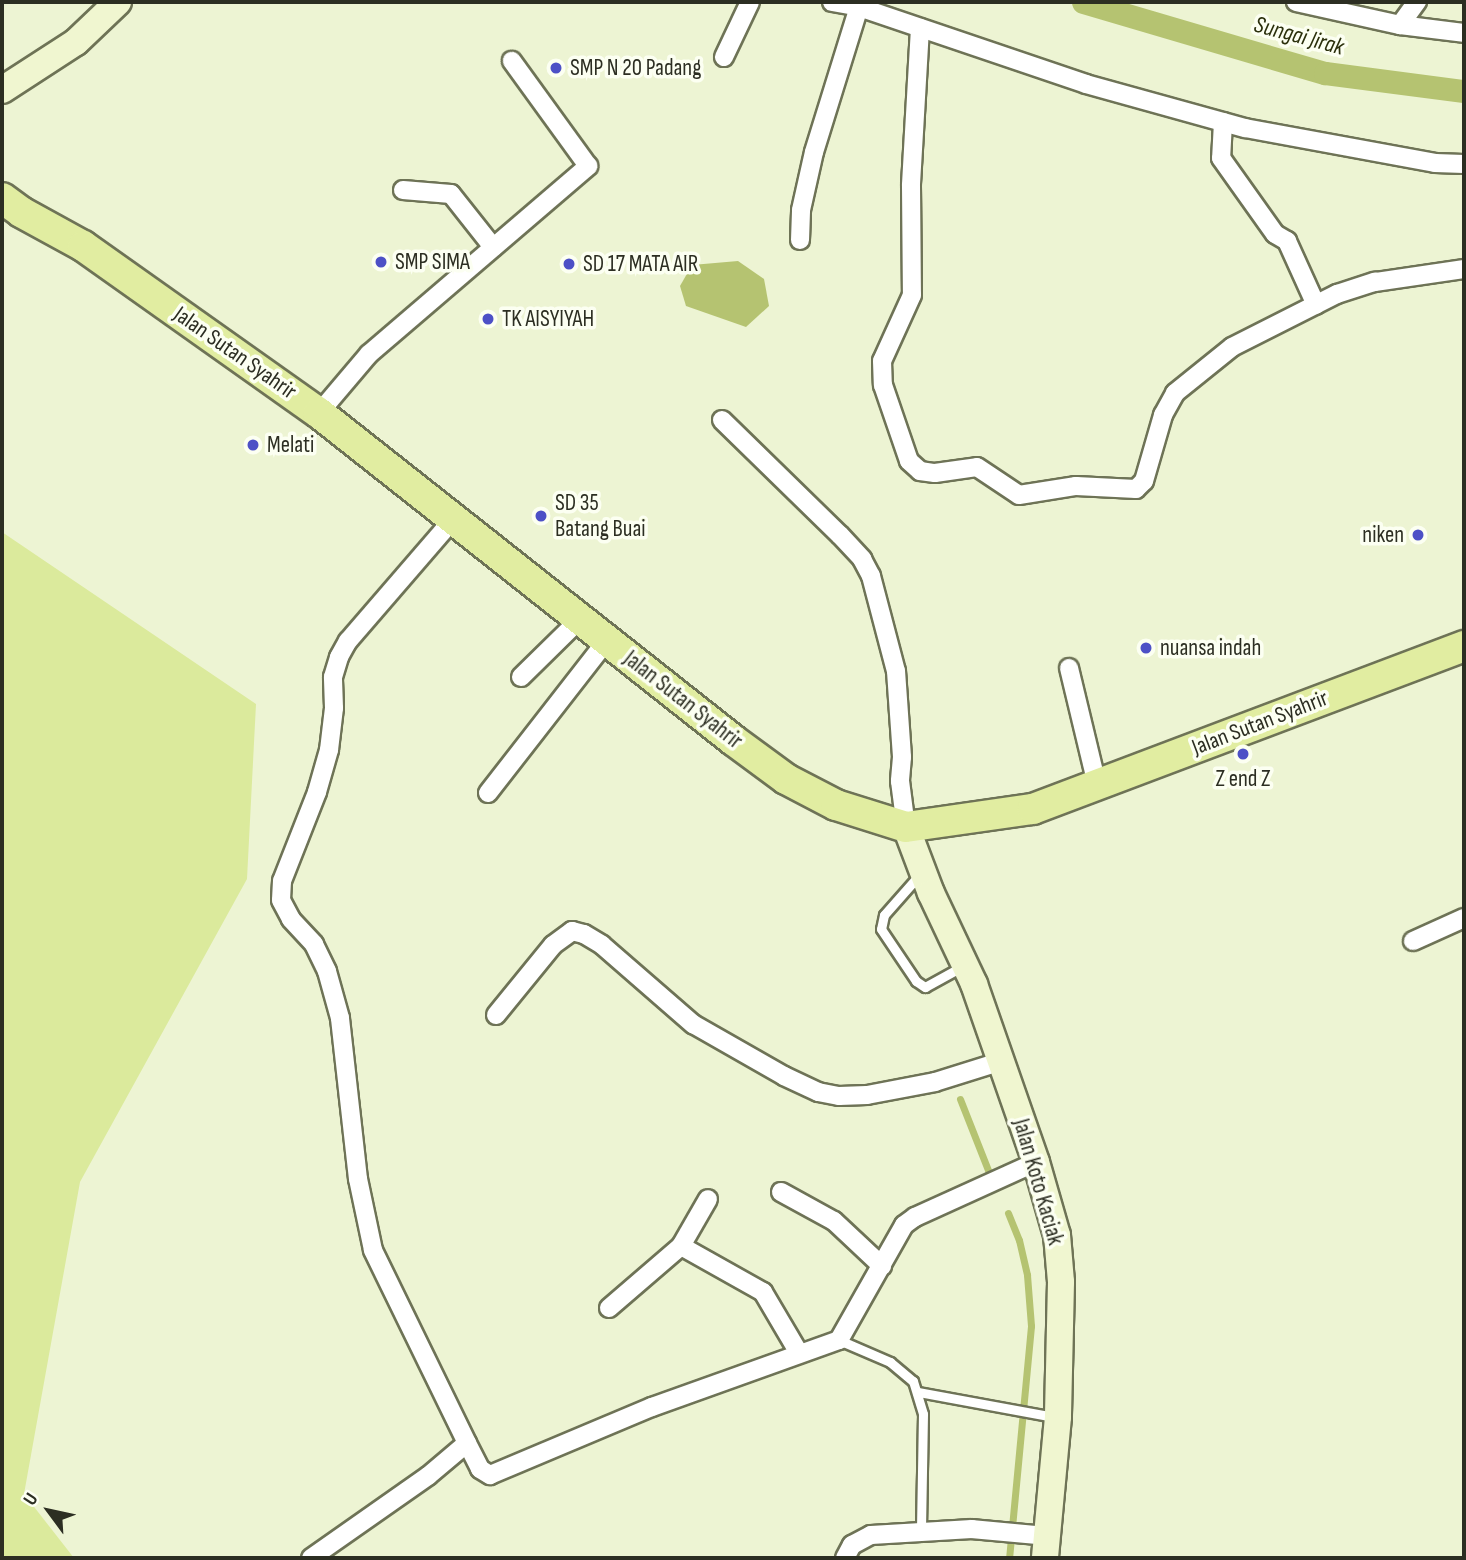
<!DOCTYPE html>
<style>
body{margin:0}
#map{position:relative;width:1466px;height:1560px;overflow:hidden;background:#edf4d3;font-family:"Sofia Sans Condensed",sans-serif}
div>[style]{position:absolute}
.green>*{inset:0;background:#dbea9c}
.water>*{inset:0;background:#b5c371}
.stream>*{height:7px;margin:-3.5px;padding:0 3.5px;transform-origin:3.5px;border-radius:3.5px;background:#b5c371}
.canal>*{height:23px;margin:-11.5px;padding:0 11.5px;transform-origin:11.5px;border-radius:11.5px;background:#b5c371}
.roads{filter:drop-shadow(2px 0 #6e7356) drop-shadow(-2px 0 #6e7356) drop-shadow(0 2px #6e7356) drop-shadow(0 -2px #6e7356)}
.lane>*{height:9px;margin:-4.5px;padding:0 4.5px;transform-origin:4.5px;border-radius:4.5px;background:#fff}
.street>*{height:18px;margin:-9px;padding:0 9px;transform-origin:9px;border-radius:9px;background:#fff}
.secondary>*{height:26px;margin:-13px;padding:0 13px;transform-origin:13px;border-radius:13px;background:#f0f6d0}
.primary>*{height:30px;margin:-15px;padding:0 15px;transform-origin:15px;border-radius:15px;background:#e1eda1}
.dots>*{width:19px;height:19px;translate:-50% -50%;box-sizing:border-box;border:4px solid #fcfff2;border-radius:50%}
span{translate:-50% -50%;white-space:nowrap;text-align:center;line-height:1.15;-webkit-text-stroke:7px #fcfff2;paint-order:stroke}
.poi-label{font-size:23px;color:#2c2e22}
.left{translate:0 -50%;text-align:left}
.right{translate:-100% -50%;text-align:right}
.street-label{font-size:23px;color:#2c2e22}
.water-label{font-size:24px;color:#2b300c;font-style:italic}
.frame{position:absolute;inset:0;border:4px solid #2c2e22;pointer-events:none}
.north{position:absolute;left:14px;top:1476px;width:70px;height:70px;-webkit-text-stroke:5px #fcfff2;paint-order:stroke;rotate:303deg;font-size:19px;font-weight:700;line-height:28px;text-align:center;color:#2c2e22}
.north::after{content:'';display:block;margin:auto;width:24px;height:32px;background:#2c2e22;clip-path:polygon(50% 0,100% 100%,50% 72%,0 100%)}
</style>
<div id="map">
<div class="green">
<div style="clip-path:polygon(2px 532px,256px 704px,247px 879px,80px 1182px,24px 1494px,74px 1558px,2px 1558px)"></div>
</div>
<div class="water">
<div style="clip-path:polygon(738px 261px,764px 279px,769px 306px,746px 327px,686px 306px,680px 286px,692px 265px)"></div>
</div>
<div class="stream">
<div style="left:960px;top:1099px;width:82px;rotate:68.5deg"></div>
<div style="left:1008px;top:1213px;width:29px;rotate:68deg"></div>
<div style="left:1019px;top:1240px;width:36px;rotate:77deg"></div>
<div style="left:1027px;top:1275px;width:51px;rotate:85.5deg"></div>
<div style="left:1031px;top:1326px;width:233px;rotate:95.4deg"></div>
</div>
<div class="canal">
<div style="left:1083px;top:2px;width:252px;rotate:16.4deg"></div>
<div style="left:1325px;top:73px;width:140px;rotate:7.4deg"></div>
</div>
<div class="roads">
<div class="lane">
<div style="left:921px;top:873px;width:56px;rotate:131.4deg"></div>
<div style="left:884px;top:915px;width:14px;rotate:102deg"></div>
<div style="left:881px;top:929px;width:63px;rotate:56.1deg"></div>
<div style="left:916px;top:981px;width:11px;rotate:34deg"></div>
<div style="left:925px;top:987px;width:43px;rotate:-28.9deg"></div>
<div style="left:839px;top:1340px;width:56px;rotate:23.3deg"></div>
<div style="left:890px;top:1362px;width:30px;rotate:40deg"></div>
<div style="left:913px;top:1381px;width:34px;rotate:73deg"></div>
<div style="left:923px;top:1414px;width:118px;rotate:91deg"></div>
<div style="left:918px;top:1392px;width:138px;rotate:10.4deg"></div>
</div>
<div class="street">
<div style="left:832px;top:2px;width:27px;rotate:10deg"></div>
<div style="left:859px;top:7px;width:240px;rotate:18.7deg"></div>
<div style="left:1086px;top:84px;width:165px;rotate:15.5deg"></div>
<div style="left:1245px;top:128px;width:193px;rotate:10.4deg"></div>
<div style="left:1435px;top:163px;width:29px;rotate:2deg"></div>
<div style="left:1296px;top:2px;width:107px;rotate:12.5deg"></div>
<div style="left:1400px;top:25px;width:64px;rotate:7.1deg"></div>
<div style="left:1400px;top:25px;width:29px;rotate:-54deg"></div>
<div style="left:920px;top:28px;width:158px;rotate:93.3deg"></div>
<div style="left:911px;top:186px;width:109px;rotate:89.5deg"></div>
<div style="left:912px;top:295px;width:72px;rotate:114.4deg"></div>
<div style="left:882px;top:361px;width:24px;rotate:88deg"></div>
<div style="left:883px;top:385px;width:80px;rotate:71.1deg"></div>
<div style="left:909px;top:461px;width:15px;rotate:42deg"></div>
<div style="left:920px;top:471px;width:15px;rotate:8deg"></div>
<div style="left:935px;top:473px;width:42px;rotate:-8.1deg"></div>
<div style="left:977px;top:467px;width:50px;rotate:33.7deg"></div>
<div style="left:1019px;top:495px;width:58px;rotate:-9deg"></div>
<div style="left:1076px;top:486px;width:60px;rotate:2.9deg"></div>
<div style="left:1136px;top:489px;width:11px;rotate:-45deg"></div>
<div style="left:1144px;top:481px;width:69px;rotate:-73.9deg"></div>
<div style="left:1163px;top:415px;width:25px;rotate:-61deg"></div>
<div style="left:1175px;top:393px;width:73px;rotate:-38.9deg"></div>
<div style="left:1232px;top:347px;width:118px;rotate:-26.8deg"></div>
<div style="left:1337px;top:294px;width:40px;rotate:-18deg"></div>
<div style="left:1375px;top:282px;width:90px;rotate:-8.3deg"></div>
<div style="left:724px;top:57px;width:61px;rotate:-64.7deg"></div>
<div style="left:1223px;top:122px;width:36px;rotate:93deg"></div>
<div style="left:1221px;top:158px;width:93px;rotate:54.6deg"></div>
<div style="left:1275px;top:234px;width:14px;rotate:30deg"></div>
<div style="left:1287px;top:241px;width:70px;rotate:65.6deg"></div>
<div style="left:403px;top:190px;width:48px;rotate:4.8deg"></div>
<div style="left:451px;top:194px;width:68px;rotate:51.6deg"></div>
<div style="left:800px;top:240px;width:30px;rotate:-88deg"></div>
<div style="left:801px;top:210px;width:59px;rotate:-77.4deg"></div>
<div style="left:814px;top:152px;width:152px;rotate:-72.8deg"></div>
<div style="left:319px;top:413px;width:77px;rotate:-49.7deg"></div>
<div style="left:369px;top:354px;width:289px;rotate:-40.6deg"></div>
<div style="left:588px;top:166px;width:130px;rotate:-125.9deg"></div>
<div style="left:722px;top:420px;width:165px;rotate:44.3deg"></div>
<div style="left:840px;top:535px;width:33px;rotate:47deg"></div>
<div style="left:862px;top:559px;width:19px;rotate:62deg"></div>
<div style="left:871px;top:576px;width:98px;rotate:75.3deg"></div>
<div style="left:896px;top:671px;width:86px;rotate:86deg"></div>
<div style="left:902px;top:757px;width:24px;rotate:95deg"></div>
<div style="left:900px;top:781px;width:46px;rotate:82.6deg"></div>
<div style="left:1069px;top:668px;width:120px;rotate:76.5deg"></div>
<div style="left:521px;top:677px;width:83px;rotate:-44.5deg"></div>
<div style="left:488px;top:793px;width:194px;rotate:-52.1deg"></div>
<div style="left:1413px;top:941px;width:56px;rotate:-24.3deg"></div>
<div style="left:496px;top:1015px;width:90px;rotate:-50.8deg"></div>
<div style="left:553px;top:945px;width:24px;rotate:-36deg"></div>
<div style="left:572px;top:931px;width:12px;rotate:14deg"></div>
<div style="left:584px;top:934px;width:21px;rotate:31deg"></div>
<div style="left:602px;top:945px;width:121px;rotate:41deg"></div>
<div style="left:693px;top:1024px;width:105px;rotate:29.7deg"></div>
<div style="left:784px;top:1076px;width:38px;rotate:25deg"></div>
<div style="left:818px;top:1092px;width:21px;rotate:11deg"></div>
<div style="left:839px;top:1096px;width:28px;rotate:-2deg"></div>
<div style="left:867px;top:1095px;width:69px;rotate:-10.8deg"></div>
<div style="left:935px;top:1082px;width:67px;rotate:-17.4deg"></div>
<div style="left:781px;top:1192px;width:60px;rotate:28.7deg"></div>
<div style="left:834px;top:1221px;width:66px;rotate:43.2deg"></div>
<div style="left:681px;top:1246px;width:94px;rotate:29.3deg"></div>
<div style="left:763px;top:1292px;width:71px;rotate:59.5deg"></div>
<div style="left:609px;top:1308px;width:95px;rotate:-40.7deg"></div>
<div style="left:681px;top:1246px;width:54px;rotate:-60.1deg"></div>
<div style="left:467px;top:1443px;width:29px;rotate:63deg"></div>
<div style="left:480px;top:1469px;width:12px;rotate:31deg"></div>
<div style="left:490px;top:1475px;width:176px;rotate:-22.8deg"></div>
<div style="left:652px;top:1407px;width:199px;rotate:-19.7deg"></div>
<div style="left:839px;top:1340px;width:132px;rotate:-60.5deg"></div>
<div style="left:904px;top:1225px;width:14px;rotate:-36deg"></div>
<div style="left:915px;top:1217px;width:133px;rotate:-24.4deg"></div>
<div style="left:311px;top:1558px;width:143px;rotate:-35deg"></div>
<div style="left:428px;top:1476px;width:51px;rotate:-40.2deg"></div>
<div style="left:467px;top:1443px;width:215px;rotate:-116deg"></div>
<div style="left:373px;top:1250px;width:73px;rotate:-101.9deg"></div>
<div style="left:358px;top:1179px;width:162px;rotate:-96.4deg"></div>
<div style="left:340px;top:1018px;width:49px;rotate:-105.5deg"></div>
<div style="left:327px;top:971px;width:30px;rotate:-116deg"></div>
<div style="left:314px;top:944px;width:34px;rotate:-133deg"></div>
<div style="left:291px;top:919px;width:21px;rotate:-118deg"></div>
<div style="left:281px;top:900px;width:19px;rotate:-87deg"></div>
<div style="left:282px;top:881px;width:96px;rotate:-68.5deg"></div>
<div style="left:317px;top:792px;width:44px;rotate:-74.1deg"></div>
<div style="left:329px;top:750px;width:42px;rotate:-83.2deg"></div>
<div style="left:334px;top:708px;width:31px;rotate:-92deg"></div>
<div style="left:333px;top:677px;width:21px;rotate:-73deg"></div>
<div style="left:339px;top:657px;width:18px;rotate:-61deg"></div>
<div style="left:348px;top:641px;width:164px;rotate:-49.2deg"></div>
<div style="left:845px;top:1558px;width:15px;rotate:-62deg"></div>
<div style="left:852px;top:1545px;width:21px;rotate:-28deg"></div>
<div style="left:871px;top:1535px;width:101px;rotate:-3.4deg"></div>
<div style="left:972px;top:1529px;width:76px;rotate:5.3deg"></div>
</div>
<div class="secondary">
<div style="left:2px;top:90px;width:88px;rotate:-33deg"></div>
<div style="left:76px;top:42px;width:58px;rotate:-43.6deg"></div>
<div style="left:906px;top:827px;width:71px;rotate:69.3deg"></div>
<div style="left:931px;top:893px;width:101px;rotate:64.7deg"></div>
<div style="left:974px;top:984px;width:188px;rotate:70.8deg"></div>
<div style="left:1036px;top:1162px;width:76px;rotate:74deg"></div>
<div style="left:1057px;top:1235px;width:47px;rotate:85.1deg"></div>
<div style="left:1061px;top:1282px;width:135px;rotate:91.3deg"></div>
<div style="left:1058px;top:1417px;width:142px;rotate:95.3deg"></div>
</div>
<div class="primary">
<div style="left:2px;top:198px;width:24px;rotate:36deg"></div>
<div style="left:21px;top:212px;width:71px;rotate:28.7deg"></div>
<div style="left:83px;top:246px;width:289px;rotate:35.3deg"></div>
<div style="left:319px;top:413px;width:528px;rotate:38.3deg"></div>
<div style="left:733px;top:740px;width:66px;rotate:36.3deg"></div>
<div style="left:786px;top:779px;width:56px;rotate:27.5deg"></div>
<div style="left:836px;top:805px;width:73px;rotate:17.4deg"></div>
<div style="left:906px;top:827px;width:128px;rotate:-8.1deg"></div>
<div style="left:1033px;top:809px;width:461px;rotate:-20.7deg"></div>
</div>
</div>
<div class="dots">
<div style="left:556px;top:68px;background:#4d50c6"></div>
<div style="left:381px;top:262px;background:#4d50c6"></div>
<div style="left:569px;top:264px;background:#4d50c6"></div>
<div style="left:488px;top:319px;background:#4d50c6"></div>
<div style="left:253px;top:445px;background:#4d50c6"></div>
<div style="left:541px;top:516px;background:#4d50c6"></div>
<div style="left:1418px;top:535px;background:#4d50c6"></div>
<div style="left:1146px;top:648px;background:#4d50c6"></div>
<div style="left:1243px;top:754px;background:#4d50c6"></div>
</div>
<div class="poi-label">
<span class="left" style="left:570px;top:68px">SMP N 20 Padang</span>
<span class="left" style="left:395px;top:262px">SMP SIMA</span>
<span class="left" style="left:583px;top:264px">SD 17 MATA AIR</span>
<span class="left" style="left:502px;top:319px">TK AISYIYAH</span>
<span class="left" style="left:267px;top:445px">Melati</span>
<span class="left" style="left:555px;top:516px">SD 35<br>Batang Buai</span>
<span class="right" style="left:1404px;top:535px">niken</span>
<span class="left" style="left:1160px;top:648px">nuansa indah</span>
<span style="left:1243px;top:779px">Z end Z</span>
</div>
<div class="street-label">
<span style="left:235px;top:353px;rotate:35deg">Jalan Sutan Syahrir</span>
<span style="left:683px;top:700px;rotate:38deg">Jalan Sutan Syahrir</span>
<span style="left:1260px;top:723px;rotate:-21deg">Jalan Sutan Syahrir</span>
<span style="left:1038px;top:1182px;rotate:74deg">Jalan Koto Kaciak</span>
</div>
<div class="water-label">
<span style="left:1299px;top:36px;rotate:15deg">Sungai Jirak</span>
</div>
<div class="frame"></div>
<div class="north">U</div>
</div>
